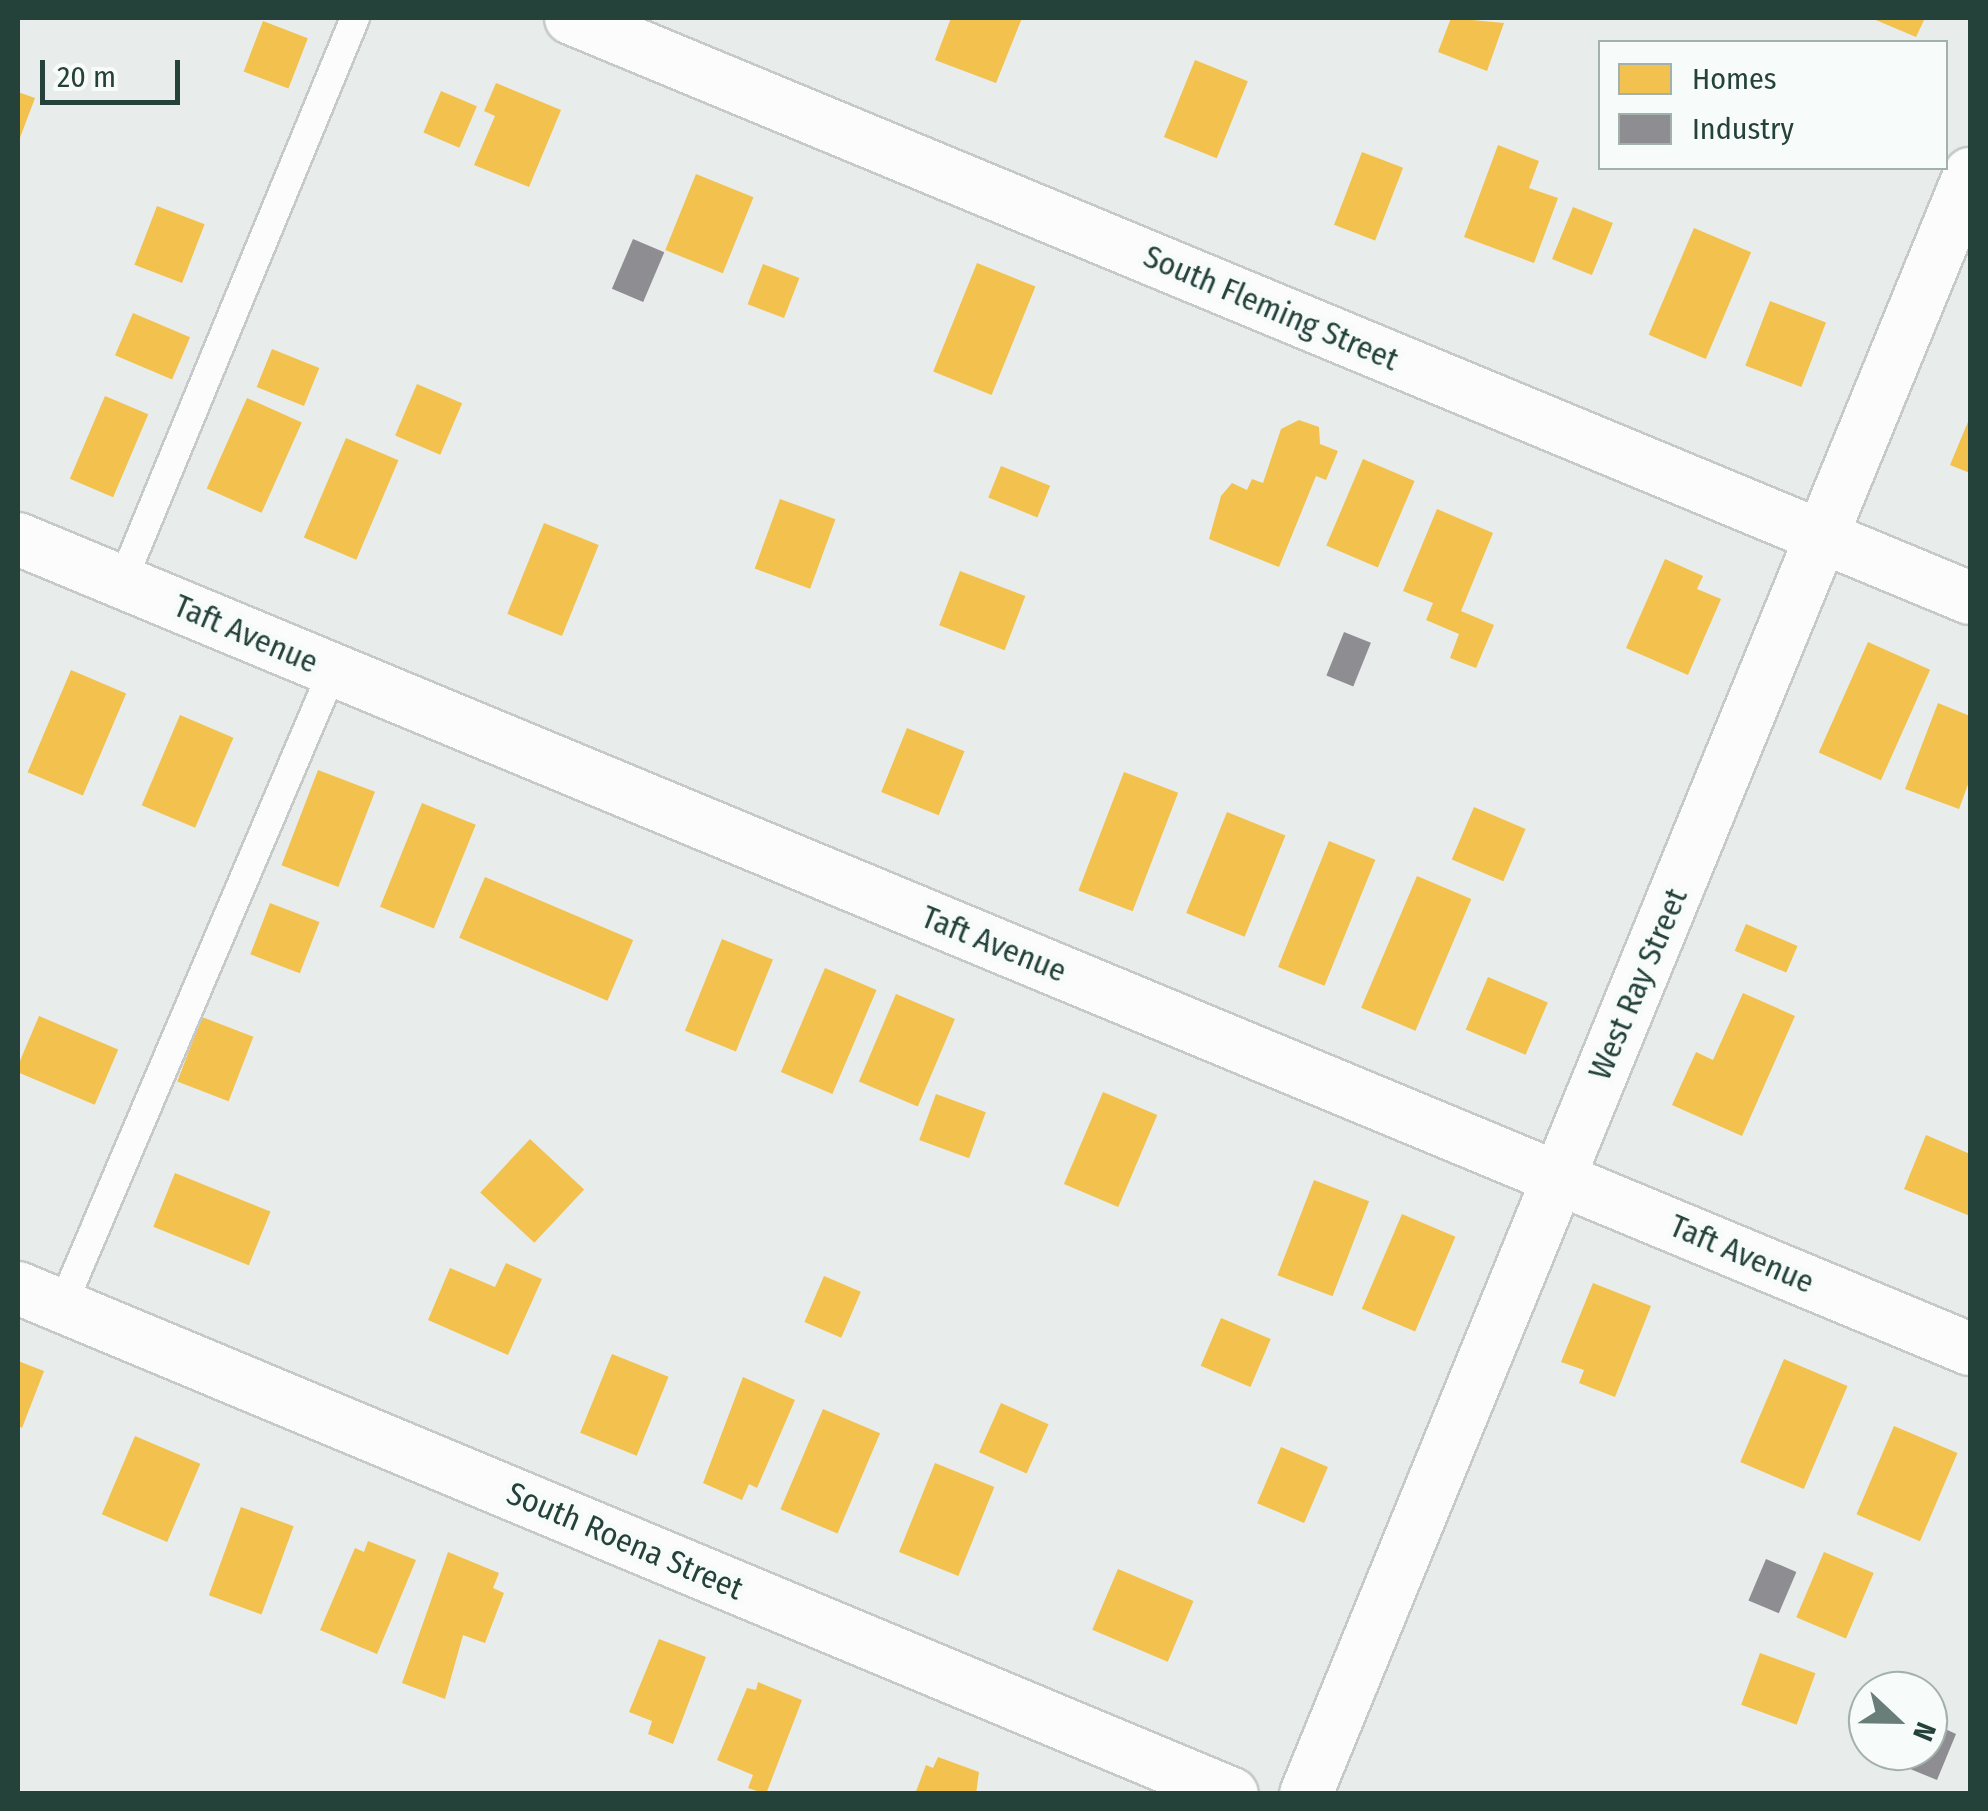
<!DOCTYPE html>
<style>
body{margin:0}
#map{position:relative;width:1988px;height:1811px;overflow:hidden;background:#e8edeb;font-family:"Fira Sans Condensed",sans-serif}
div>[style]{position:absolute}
.homes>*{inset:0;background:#f2c14e;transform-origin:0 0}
.industry>*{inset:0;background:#8d8d92;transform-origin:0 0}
.roads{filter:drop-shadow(2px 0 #c5cac8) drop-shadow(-2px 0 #c5cac8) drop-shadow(0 2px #c5cac8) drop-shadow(0 -2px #c5cac8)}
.lane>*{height:28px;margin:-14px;padding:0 14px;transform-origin:14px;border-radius:14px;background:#fcfcfc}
.street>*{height:52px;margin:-26px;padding:0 26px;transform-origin:26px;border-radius:26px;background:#fcfcfc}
span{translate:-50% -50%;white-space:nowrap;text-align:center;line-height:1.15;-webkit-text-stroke:10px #f7fbf9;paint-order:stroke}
.street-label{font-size:32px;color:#24423a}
.frame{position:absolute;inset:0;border:20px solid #24423a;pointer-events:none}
.legend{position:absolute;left:1598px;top:40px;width:350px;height:130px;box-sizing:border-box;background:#f7fbf9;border:2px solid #a3b1ad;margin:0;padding:12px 18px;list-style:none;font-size:30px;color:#24423a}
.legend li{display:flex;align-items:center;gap:20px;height:50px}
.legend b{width:50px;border:2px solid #a3b1ad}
.north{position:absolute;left:1848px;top:1671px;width:100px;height:100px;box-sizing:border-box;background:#f7fbf9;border:2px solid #a3b1ad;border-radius:50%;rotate:112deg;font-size:28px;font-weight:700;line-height:40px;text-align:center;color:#24423a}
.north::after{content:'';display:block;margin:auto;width:35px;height:45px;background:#697e78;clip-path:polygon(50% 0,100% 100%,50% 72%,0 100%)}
.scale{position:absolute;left:40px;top:60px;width:140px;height:45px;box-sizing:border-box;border:5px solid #24423a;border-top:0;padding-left:12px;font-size:30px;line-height:35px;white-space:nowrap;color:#24423a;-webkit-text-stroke:8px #f7fbf9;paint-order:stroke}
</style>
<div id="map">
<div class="homes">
<div style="clip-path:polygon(951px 18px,1022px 18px,996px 83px,935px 60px)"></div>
<div style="clip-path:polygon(1451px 18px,1504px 23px,1487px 71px,1438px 52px)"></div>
<div style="clip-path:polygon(1871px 18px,1925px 18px,1916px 37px)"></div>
<div style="left:263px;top:21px;width:48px;height:54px;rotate:21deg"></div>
<div style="left:1195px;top:60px;width:57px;height:83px;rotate:22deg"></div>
<div style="clip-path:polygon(496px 83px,561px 110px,529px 187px,474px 165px,495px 116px,484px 111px)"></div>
<div style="left:441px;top:91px;width:39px;height:45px;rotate:23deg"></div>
<div style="clip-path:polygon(18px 92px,35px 98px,18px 143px)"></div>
<div style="clip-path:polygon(1498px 145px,1539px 161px,1529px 188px,1558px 198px,1534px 263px,1464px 237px)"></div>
<div style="left:1362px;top:152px;width:44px;height:78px;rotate:21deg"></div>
<div style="left:696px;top:174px;width:62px;height:82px;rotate:22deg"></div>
<div style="left:157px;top:206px;width:51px;height:63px;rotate:21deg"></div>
<div style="left:1573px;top:207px;width:43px;height:56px;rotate:22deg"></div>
<div style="left:1694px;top:228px;width:62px;height:116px;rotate:23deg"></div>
<div style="left:977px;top:263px;width:63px;height:117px;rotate:22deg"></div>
<div style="left:763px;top:264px;width:39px;height:43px;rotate:21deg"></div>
<div style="left:1770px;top:301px;width:60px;height:69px;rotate:21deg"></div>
<div style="left:133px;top:313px;width:62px;height:46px;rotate:23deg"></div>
<div style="left:272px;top:349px;width:51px;height:41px;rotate:22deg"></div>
<div style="left:417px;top:384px;width:49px;height:56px;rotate:23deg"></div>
<div style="left:105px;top:396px;width:47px;height:90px;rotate:23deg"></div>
<div style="left:247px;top:398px;width:60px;height:99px;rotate:24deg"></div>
<div style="clip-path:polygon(1970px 417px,1970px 473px,1950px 465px)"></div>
<div style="clip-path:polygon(1299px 420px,1319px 427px,1320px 444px,1338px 451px,1326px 480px,1316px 476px,1279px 567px,1209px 539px,1221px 496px,1232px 483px,1247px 490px,1252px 479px,1263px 483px,1281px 429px)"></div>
<div style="left:346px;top:438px;width:57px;height:108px;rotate:23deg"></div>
<div style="left:1363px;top:459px;width:56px;height:94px;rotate:23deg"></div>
<div style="left:1001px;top:466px;width:53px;height:34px;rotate:22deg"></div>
<div style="left:780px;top:499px;width:59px;height:74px;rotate:20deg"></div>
<div style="clip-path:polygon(1437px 509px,1493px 533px,1461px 611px,1494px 625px,1476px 668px,1450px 658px,1459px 634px,1426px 620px,1433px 603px,1403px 591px)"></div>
<div style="left:544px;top:523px;width:59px;height:98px;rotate:22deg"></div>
<div style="clip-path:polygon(1665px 559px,1703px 576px,1697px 589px,1721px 599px,1688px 675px,1626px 648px)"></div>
<div style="left:960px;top:571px;width:70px;height:58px;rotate:21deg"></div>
<div style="left:1868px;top:642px;width:68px;height:121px;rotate:24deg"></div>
<div style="left:71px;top:670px;width:60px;height:111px;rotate:23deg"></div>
<div style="clip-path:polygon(1938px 703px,1970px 716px,1970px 779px,1959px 809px,1905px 789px)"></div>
<div style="left:180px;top:715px;width:58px;height:98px;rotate:23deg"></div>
<div style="left:907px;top:728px;width:62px;height:69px;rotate:22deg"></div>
<div style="left:318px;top:770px;width:61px;height:102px;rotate:21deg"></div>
<div style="left:1124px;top:772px;width:58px;height:127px;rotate:21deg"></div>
<div style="left:422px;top:803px;width:58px;height:112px;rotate:22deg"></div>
<div style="left:1474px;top:807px;width:56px;height:57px;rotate:23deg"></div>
<div style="left:1227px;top:812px;width:63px;height:109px;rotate:22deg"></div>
<div style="left:1329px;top:841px;width:50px;height:136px;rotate:22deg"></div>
<div style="left:1417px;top:876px;width:59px;height:143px;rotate:23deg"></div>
<div style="left:485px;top:877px;width:161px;height:66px;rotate:23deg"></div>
<div style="left:270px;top:903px;width:53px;height:55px;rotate:21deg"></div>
<div style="left:1746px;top:924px;width:56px;height:29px;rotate:23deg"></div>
<div style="left:722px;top:939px;width:55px;height:99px;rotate:22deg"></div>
<div style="left:825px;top:968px;width:56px;height:113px;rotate:23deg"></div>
<div style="left:1488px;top:977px;width:65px;height:57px;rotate:23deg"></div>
<div style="clip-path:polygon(1743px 993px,1795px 1016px,1742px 1136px,1672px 1105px,1696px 1052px,1713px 1060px)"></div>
<div style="left:896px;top:994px;width:64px;height:95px;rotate:23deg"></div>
<div style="left:39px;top:1016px;width:86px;height:60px;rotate:23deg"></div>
<div style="left:202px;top:1017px;width:55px;height:69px;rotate:21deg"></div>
<div style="left:1103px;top:1092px;width:59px;height:100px;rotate:23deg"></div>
<div style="left:936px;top:1094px;width:53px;height:49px;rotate:20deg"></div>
<div style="clip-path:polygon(1926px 1135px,1970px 1154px,1970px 1216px,1904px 1189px)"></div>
<div style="left:530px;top:1139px;width:74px;height:73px;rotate:43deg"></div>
<div style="left:175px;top:1173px;width:103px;height:58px;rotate:22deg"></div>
<div style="left:1314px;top:1180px;width:59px;height:102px;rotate:21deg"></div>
<div style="left:1402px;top:1214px;width:58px;height:103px;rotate:23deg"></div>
<div style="clip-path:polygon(506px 1263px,542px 1279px,508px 1355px,428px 1320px,450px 1268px,495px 1287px)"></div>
<div style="left:824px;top:1276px;width:40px;height:50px;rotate:23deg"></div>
<div style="clip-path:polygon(1593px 1283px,1651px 1306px,1615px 1397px,1579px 1383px,1584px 1370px,1561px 1362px)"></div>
<div style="left:1221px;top:1318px;width:54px;height:52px;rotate:23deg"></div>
<div style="left:612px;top:1354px;width:61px;height:85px;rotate:22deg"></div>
<div style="left:1784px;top:1359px;width:69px;height:112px;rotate:23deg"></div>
<div style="clip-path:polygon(18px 1361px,44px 1371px,22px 1428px,18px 1426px)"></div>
<div style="clip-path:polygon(743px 1377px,795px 1400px,757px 1488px,749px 1484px,742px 1500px,703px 1483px)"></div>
<div style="left:1001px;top:1403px;width:52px;height:54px;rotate:24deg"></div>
<div style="left:823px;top:1409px;width:62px;height:109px;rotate:23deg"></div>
<div style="left:1894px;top:1426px;width:69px;height:96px;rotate:23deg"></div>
<div style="left:135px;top:1436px;width:71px;height:85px;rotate:23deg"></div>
<div style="left:1281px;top:1447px;width:51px;height:61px;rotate:23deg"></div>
<div style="left:935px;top:1463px;width:64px;height:96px;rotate:22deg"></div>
<div style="left:241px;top:1507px;width:56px;height:94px;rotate:20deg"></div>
<div style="clip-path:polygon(368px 1541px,416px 1560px,377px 1654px,320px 1630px,355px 1548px,364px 1552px)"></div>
<div style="clip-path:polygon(448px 1552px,499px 1573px,493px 1588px,504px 1593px,485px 1643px,463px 1635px,445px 1699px,402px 1683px)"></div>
<div style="left:1824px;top:1552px;width:54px;height:71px;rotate:23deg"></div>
<div style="left:1118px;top:1569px;width:82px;height:66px;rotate:23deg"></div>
<div style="clip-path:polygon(659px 1639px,706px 1657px,673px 1744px,648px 1734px,652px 1721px,629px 1712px)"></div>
<div style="left:1760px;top:1653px;width:59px;height:55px;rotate:20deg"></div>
<div style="clip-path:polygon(758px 1682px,802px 1700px,766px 1794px,748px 1788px,753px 1775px,717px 1760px,747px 1688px,756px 1690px)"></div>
<div style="clip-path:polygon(938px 1757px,979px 1772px,976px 1794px,915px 1794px,926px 1765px,933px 1768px)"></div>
</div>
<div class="industry">
<div style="left:633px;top:239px;width:34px;height:54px;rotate:23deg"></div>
<div style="left:1344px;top:632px;width:29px;height:47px;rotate:22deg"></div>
<div style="left:1766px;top:1559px;width:33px;height:45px;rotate:23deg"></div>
<div style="clip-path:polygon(1928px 1721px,1956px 1734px,1937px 1780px,1898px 1764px,1904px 1751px,1928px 1751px)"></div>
</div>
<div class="roads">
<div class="lane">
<div style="left:122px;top:582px;width:610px;rotate:-67.55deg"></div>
<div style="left:62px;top:1306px;width:691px;rotate:-66.92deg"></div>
</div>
<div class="street">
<div style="left:571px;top:18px;width:1514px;rotate:22.52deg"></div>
<div style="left:18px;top:539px;width:2113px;rotate:22.54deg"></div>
<div style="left:18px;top:1288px;width:1315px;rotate:22.63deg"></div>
<div style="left:1306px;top:1794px;width:1751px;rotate:-67.71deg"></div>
</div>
</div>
<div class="street-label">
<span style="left:1271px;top:308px;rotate:23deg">South Fleming Street</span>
<span style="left:246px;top:634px;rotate:23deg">Taft Avenue</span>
<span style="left:994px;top:944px;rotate:22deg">Taft Avenue</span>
<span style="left:1638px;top:984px;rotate:-67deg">West Ray Street</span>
<span style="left:1742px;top:1254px;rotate:23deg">Taft Avenue</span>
<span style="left:625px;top:1541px;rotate:23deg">South Roena Street</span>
</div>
<div class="frame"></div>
<ul class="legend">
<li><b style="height:28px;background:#f2c14e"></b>Homes</li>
<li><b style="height:28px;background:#8d8d92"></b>Industry</li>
</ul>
<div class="north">N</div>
<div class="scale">20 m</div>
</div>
